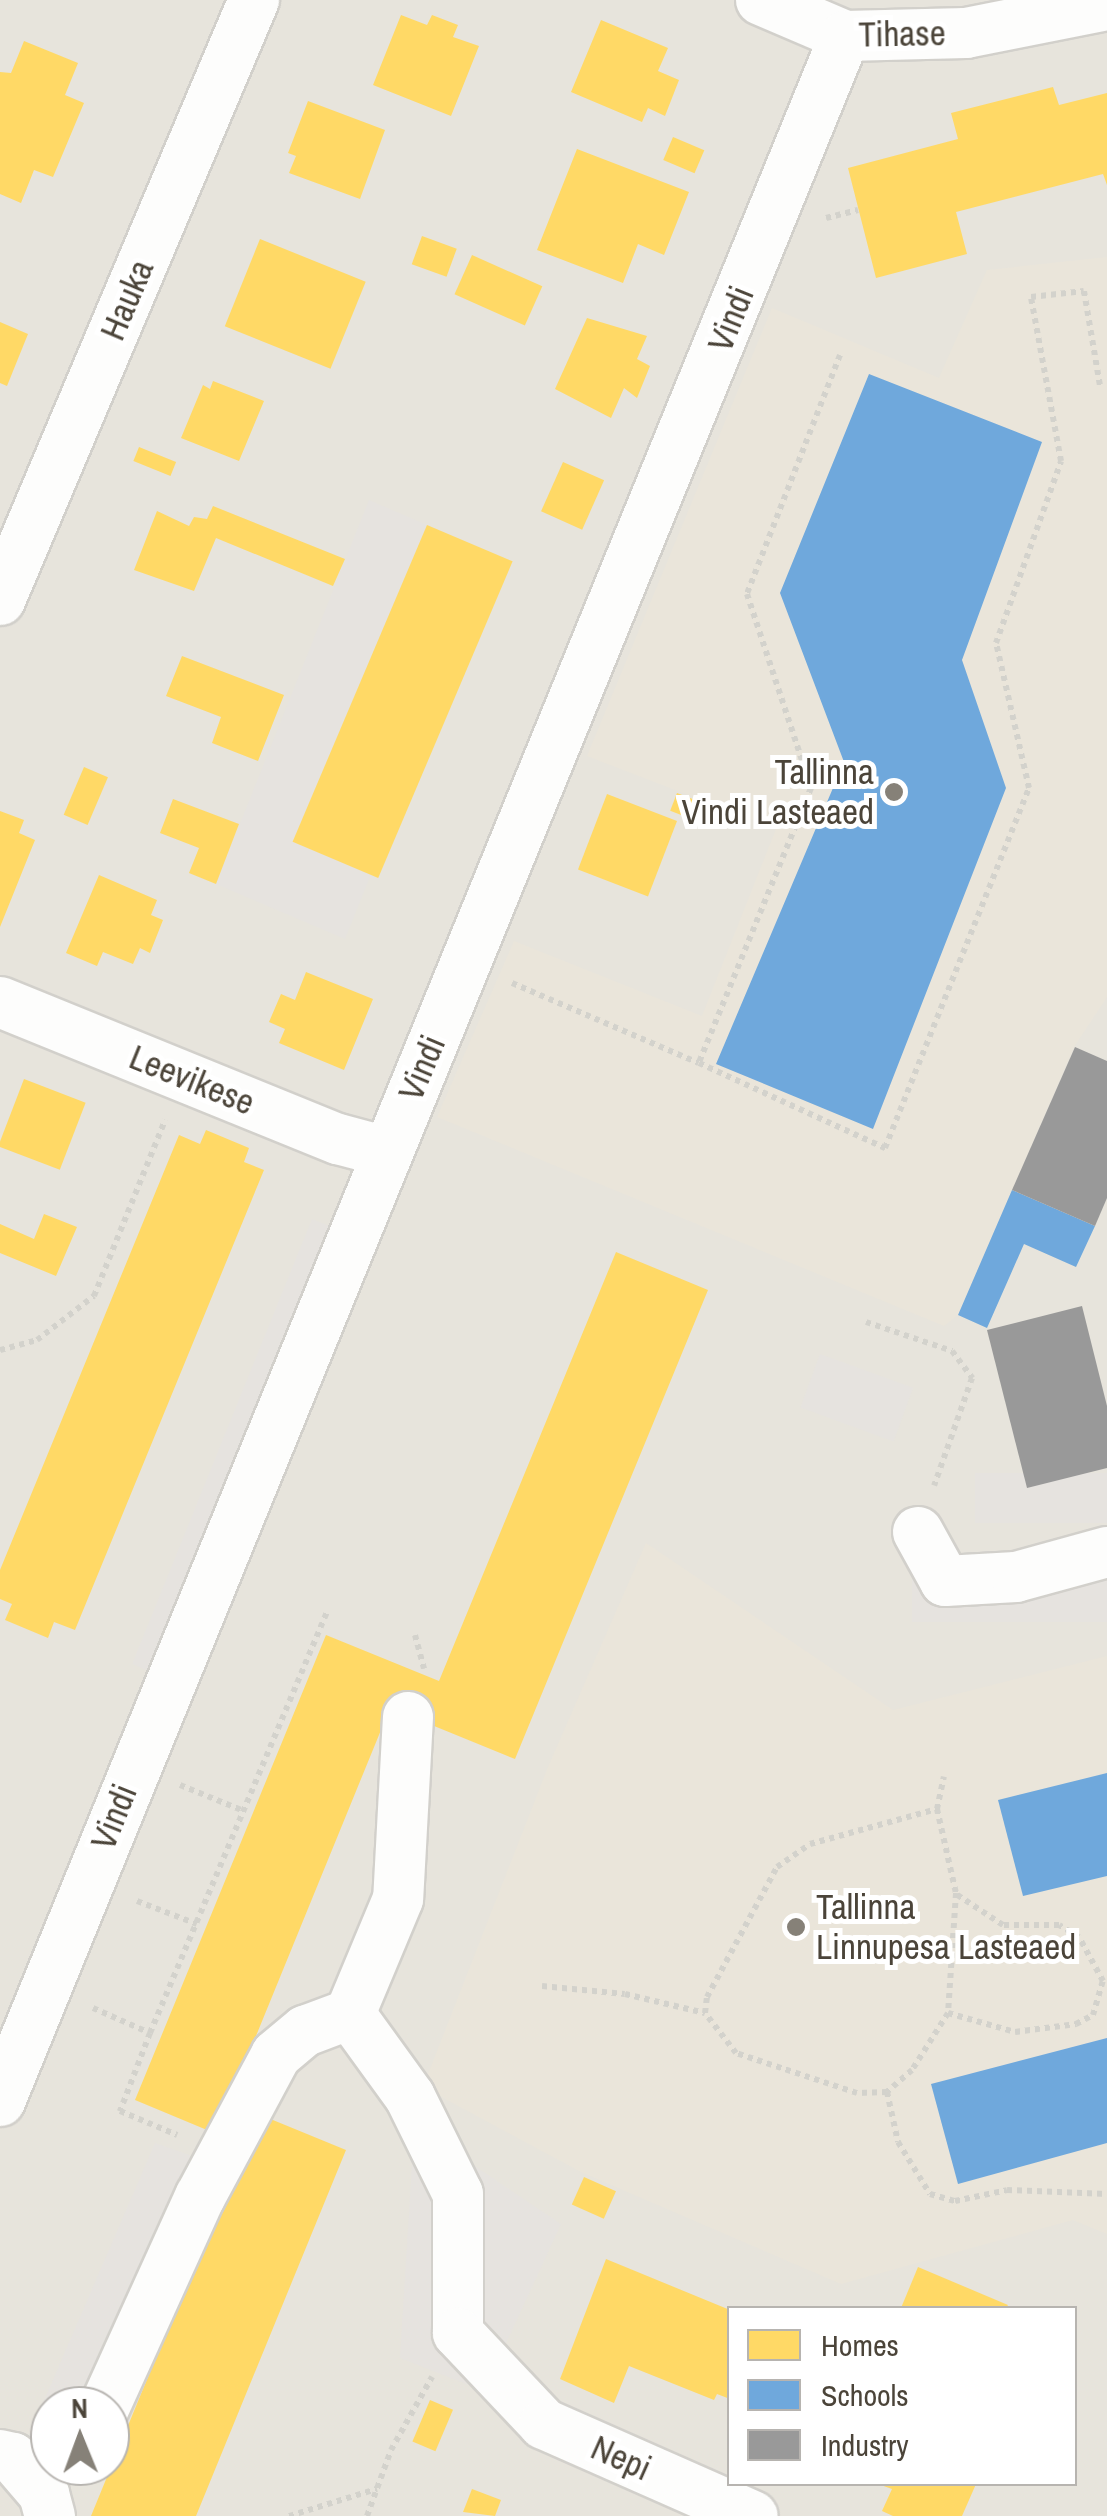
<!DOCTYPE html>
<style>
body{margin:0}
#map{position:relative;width:1107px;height:2516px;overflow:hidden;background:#f4f2ee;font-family:"Archivo Narrow",sans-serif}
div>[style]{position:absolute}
.residential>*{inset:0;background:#e7e4dc}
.education>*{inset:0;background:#eae5da}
.parking>*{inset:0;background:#e6e3df;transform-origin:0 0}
.homes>*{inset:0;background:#ffd966;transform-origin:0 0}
.schools>*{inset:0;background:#6fa8dc}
.industry>*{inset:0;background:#999}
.path>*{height:6px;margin-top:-3px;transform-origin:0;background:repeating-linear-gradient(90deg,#d3d2cc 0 5px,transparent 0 10px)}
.roads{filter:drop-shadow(2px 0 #d2d0cb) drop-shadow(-2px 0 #d2d0cb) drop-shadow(0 2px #d2d0cb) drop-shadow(0 -2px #d2d0cb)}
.minor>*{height:50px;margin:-25px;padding:0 25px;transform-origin:25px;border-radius:25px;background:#fdfdfc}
.dots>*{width:28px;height:28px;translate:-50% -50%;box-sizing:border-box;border:5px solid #fff;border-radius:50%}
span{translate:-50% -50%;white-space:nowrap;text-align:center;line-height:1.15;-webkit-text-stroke:10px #fff;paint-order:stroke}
.street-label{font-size:35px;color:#4b4439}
.poi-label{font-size:35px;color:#4b4439}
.right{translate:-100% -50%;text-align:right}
.left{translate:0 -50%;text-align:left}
.legend{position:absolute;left:727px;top:2306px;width:350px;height:180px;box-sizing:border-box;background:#fff;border:2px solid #b7b4b0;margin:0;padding:12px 18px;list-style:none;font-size:30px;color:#4b4439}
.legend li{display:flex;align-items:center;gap:20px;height:50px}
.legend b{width:50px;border:2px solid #b7b4b0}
.north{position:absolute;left:30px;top:2386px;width:100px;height:100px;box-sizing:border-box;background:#fff;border:2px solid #b7b4b0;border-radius:50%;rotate:359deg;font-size:28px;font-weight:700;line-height:40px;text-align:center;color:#4b4439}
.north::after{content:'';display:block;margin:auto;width:35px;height:45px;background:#868178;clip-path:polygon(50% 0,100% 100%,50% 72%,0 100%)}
</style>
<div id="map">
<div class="residential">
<div style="clip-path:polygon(evenodd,0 0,1107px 0,1107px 2516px,0 2516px,0 0,730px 2308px,1074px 2308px,1074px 2484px,730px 2484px,730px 2308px,0 0,50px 2406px,110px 2406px,110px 2466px,50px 2466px,50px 2406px)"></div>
</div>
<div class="education">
<div style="clip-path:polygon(1107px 257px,1107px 997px,1074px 1047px,958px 1315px,944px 1326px,437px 1117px,514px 941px,702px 1016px,776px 829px,587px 756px,772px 308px,939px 378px,987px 270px)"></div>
<div style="clip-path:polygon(646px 1543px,893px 1710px,1107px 1656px,1107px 2234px,1073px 2220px,841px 2284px,581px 2172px,423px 2087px,548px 1767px)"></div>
</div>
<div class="parking">
<div style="clip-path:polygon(369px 500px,427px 525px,297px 842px,371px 874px,345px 939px,216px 884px)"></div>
<div style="left:312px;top:1219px;width:31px;height:480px;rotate:22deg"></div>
<div style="left:820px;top:1354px;width:99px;height:57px;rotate:20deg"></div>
<div style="left:1107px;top:1473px;width:50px;height:132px;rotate:90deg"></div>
<div style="left:1107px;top:1579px;width:43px;height:195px;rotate:90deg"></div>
<div style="clip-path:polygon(155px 2143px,198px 2158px,93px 2406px,50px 2406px,50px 2451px,27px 2440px)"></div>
<div style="clip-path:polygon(413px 2147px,452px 2151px,561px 2224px,484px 2391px,400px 2358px)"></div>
</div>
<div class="homes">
<div style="clip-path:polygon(401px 15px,427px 25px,432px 15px,458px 25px,453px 37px,479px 46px,451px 116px,373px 85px)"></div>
<div style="clip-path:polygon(601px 20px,668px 48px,658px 71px,679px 80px,665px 116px,648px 108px,642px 122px,571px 92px)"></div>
<div style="clip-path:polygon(24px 41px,78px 63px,65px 95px,84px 103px,53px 177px,34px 170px,21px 203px,0 194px,0 72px,11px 73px)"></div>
<div style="clip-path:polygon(1053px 87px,1059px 105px,1107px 93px,1107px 185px,1103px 174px,956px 212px,967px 254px,876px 278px,848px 168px,958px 139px,951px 113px)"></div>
<div style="clip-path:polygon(308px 101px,385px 130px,360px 199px,289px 173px,296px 156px,288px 153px)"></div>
<div style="left:673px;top:137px;width:34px;height:25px;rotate:23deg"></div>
<div style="clip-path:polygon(577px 149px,689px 192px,664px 255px,638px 244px,623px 283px,537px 250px)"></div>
<div style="left:422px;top:236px;width:37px;height:30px;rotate:20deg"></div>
<div style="left:260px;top:239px;width:114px;height:94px;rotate:22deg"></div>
<div style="left:472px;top:255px;width:77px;height:43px;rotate:24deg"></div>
<div style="clip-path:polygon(587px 318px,647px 336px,637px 359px,650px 366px,637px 398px,624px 388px,611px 418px,555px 389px)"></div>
<div style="clip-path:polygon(0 322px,28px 334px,7px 386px,0 383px)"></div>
<div style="clip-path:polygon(213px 381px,264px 401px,239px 461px,181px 438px,203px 385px,210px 389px)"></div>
<div style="left:139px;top:447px;width:40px;height:15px;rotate:22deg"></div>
<div style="left:563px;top:462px;width:45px;height:54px;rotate:24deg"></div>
<div style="clip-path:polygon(213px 506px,345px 559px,333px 586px,216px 538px,194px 591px,134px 570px,157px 511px,189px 526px,194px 517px,207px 519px)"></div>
<div style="left:427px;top:525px;width:93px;height:344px;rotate:23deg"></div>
<div style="clip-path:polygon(182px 656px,284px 695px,258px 761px,212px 743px,221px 717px,166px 696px)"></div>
<div style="left:84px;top:767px;width:26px;height:52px;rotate:23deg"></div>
<div style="left:677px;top:793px;width:34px;height:19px;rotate:21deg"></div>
<div style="left:607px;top:794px;width:75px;height:81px;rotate:21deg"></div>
<div style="clip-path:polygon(173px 799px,239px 824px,216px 884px,189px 873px,199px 848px,160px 833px)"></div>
<div style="clip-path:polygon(0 811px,24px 820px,19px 833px,35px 840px,0 927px)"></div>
<div style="clip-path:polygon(99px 875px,157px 900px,151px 915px,163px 920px,150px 953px,140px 948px,133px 964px,103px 952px,97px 966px,66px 953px)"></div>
<div style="clip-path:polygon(306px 972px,373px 999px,344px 1070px,279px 1043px,285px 1029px,269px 1022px,281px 994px,295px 1000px)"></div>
<div style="left:24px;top:1079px;width:66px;height:72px;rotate:21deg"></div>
<div style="clip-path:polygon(206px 1130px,249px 1148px,244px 1162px,264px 1170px,75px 1630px,54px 1622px,48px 1638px,5px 1620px,12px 1604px,0 1599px,0 1570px,179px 1135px,200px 1144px)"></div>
<div style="clip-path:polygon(44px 1214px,77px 1227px,56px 1276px,0 1253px,0 1224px,34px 1239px)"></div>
<div style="clip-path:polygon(616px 1252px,708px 1290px,515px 1759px,390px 1708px,229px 2102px,346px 2150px,196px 2516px,91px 2516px,243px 2145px,135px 2100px,326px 1635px,439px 1681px)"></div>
<div style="left:584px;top:2177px;width:35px;height:30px;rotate:24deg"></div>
<div style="clip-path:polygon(606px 2259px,730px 2310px,730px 2399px,717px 2394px,714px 2400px,629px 2366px,614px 2403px,560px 2379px)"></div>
<div style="clip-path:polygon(918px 2267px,1008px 2305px,1006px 2308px,901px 2308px)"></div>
<div style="left:430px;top:2400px;width:25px;height:45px;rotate:23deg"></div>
<div style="clip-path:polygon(878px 2484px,976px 2484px,962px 2516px,893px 2516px,882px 2511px,892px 2489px)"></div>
<div style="clip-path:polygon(472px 2489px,501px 2500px,495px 2516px,463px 2512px)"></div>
</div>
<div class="schools">
<div style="clip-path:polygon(869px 374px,1042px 442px,962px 660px,1006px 788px,873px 1129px,716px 1064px,844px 762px,780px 593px)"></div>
<div style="clip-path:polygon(1012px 1190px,1095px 1226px,1076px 1267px,1024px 1244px,987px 1328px,958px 1315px)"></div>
<div style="clip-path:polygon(1107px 1773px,1107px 1876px,1023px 1896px,998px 1800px)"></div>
<div style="clip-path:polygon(1107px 2038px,1107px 2143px,958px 2184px,931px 2084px)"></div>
</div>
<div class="industry">
<div style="clip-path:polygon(1075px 1047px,1107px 1061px,1107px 1198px,1095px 1226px,1012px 1190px)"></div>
<div style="clip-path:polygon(1082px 1306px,1107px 1406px,1107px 1468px,1027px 1488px,987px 1330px)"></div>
</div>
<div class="path">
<div style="left:826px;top:218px;width:33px;rotate:-14deg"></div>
<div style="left:840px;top:355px;width:256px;rotate:111.3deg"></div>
<div style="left:747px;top:594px;width:204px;rotate:71.7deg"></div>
<div style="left:811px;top:788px;width:297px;rotate:112.2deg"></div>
<div style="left:699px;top:1063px;width:205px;rotate:24.6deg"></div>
<div style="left:885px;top:1148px;width:388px;rotate:-68.2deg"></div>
<div style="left:1029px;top:788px;width:149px;rotate:-102.8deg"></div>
<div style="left:996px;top:643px;width:193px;rotate:-70.3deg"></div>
<div style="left:1061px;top:461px;width:167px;rotate:-100.4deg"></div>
<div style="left:1031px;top:297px;width:53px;rotate:-6.5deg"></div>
<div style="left:1084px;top:291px;width:96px;rotate:80.4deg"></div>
<div style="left:512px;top:983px;width:203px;rotate:23.2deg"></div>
<div style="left:866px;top:1322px;width:91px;rotate:18.6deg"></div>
<div style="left:952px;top:1351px;width:34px;rotate:53deg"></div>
<div style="left:972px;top:1378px;width:114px;rotate:109.4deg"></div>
<div style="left:0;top:1350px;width:38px;rotate:-15deg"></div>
<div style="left:37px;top:1340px;width:72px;rotate:-37.7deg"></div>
<div style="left:94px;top:1296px;width:190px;rotate:-68deg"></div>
<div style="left:415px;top:1635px;width:35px;rotate:75deg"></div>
<div style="left:180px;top:1785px;width:69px;rotate:22.1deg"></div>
<div style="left:937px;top:1809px;width:86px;rotate:77.3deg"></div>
<div style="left:956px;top:1893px;width:120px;rotate:93.8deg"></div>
<div style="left:948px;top:2013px;width:67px;rotate:122.3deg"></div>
<div style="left:912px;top:2070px;width:33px;rotate:139deg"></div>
<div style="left:887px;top:2092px;width:30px;rotate:178deg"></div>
<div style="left:857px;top:2093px;width:127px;rotate:-161.7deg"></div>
<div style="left:736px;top:2053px;width:51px;rotate:-127.8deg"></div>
<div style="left:705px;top:2013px;width:16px;rotate:-83deg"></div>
<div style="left:707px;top:1997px;width:148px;rotate:-61.7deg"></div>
<div style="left:777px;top:1867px;width:40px;rotate:-34.9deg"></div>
<div style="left:810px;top:1844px;width:132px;rotate:-15.4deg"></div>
<div style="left:937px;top:1809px;width:33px;rotate:-78deg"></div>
<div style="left:137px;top:1901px;width:64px;rotate:21deg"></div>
<div style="left:542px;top:1986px;width:83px;rotate:5.5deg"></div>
<div style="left:625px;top:1994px;width:82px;rotate:13.4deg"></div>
<div style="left:93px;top:2008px;width:62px;rotate:23.7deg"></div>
<div style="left:150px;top:2033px;width:84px;rotate:111deg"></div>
<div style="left:120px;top:2111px;width:62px;rotate:22.8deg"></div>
<div style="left:948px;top:2013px;width:70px;rotate:15.8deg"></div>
<div style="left:1015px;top:2032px;width:62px;rotate:-7.5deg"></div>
<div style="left:1076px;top:2024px;width:19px;rotate:-28deg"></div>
<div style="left:1093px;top:2015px;width:35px;rotate:-74deg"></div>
<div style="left:1103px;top:1981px;width:50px;rotate:-118.6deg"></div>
<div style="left:1079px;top:1937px;width:23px;rotate:-149deg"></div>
<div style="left:1059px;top:1925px;width:56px;rotate:180deg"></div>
<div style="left:1003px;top:1925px;width:56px;rotate:-146.6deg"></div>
<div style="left:150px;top:2033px;width:457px;rotate:-67.2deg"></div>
<div style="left:887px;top:2092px;width:51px;rotate:77.6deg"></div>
<div style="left:898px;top:2142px;width:61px;rotate:58.4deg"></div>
<div style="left:930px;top:2194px;width:26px;rotate:16deg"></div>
<div style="left:955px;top:2201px;width:53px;rotate:-11.9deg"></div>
<div style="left:1007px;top:2190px;width:100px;rotate:2.3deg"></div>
<div style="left:289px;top:2516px;width:92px;rotate:-17.1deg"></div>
<div style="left:367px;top:2516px;width:70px;rotate:-70deg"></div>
<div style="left:391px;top:2450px;width:84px;rotate:-60.7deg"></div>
</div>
<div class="roads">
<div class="minor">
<div style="left:761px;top:0;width:91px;rotate:23.2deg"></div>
<div style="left:845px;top:36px;width:121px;rotate:-1.4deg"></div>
<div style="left:966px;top:33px;width:144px;rotate:-11.2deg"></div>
<div style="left:0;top:600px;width:652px;rotate:-67.06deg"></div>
<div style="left:0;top:1002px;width:365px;rotate:22.1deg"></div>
<div style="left:338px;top:1139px;width:51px;rotate:14.9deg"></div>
<div style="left:918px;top:1532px;width:56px;rotate:61.1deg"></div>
<div style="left:945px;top:1581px;width:71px;rotate:-3.2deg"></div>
<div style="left:1016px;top:1577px;width:94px;rotate:-15.4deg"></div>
<div style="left:408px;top:1717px;width:182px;rotate:93.1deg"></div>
<div style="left:398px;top:1899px;width:125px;rotate:112.7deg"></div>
<div style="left:350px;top:2014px;width:102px;rotate:54.1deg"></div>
<div style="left:410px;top:2097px;width:108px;rotate:63.7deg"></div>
<div style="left:458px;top:2194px;width:139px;rotate:90deg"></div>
<div style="left:458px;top:2333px;width:125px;rotate:46.6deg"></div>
<div style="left:544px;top:2424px;width:228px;rotate:23.8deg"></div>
<div style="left:0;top:2101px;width:2231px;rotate:-67.75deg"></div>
<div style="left:105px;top:2406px;width:230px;rotate:-65.6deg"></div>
<div style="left:200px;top:2197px;width:161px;rotate:-61.8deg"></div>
<div style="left:276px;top:2055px;width:38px;rotate:-40deg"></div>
<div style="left:305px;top:2031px;width:48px;rotate:-20.7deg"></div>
<div style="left:0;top:2455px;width:13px;rotate:13deg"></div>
<div style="left:13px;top:2458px;width:48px;rotate:49.3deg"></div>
<div style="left:44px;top:2494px;width:23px;rotate:75deg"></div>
</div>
</div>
<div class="dots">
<div style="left:894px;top:792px;background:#868178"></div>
<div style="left:796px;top:1927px;background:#868178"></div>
</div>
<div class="street-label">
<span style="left:902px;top:34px;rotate:-1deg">Tihase</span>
<span style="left:127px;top:300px;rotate:-67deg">Hauka</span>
<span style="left:731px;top:319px;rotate:-68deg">Vindi</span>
<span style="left:422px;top:1068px;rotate:-67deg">Vindi</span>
<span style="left:192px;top:1080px;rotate:22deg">Leevikese</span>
<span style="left:114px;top:1817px;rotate:-68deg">Vindi</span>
<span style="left:621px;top:2458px;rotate:24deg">Nepi</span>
</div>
<div class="poi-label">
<span class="right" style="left:874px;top:792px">Tallinna<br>Vindi Lasteaed</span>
<span class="left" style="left:816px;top:1927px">Tallinna<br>Linnupesa Lasteaed</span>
</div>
<ul class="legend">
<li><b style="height:28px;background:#ffd966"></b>Homes</li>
<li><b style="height:28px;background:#6fa8dc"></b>Schools</li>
<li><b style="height:28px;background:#999"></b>Industry</li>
</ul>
<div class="north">N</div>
</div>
